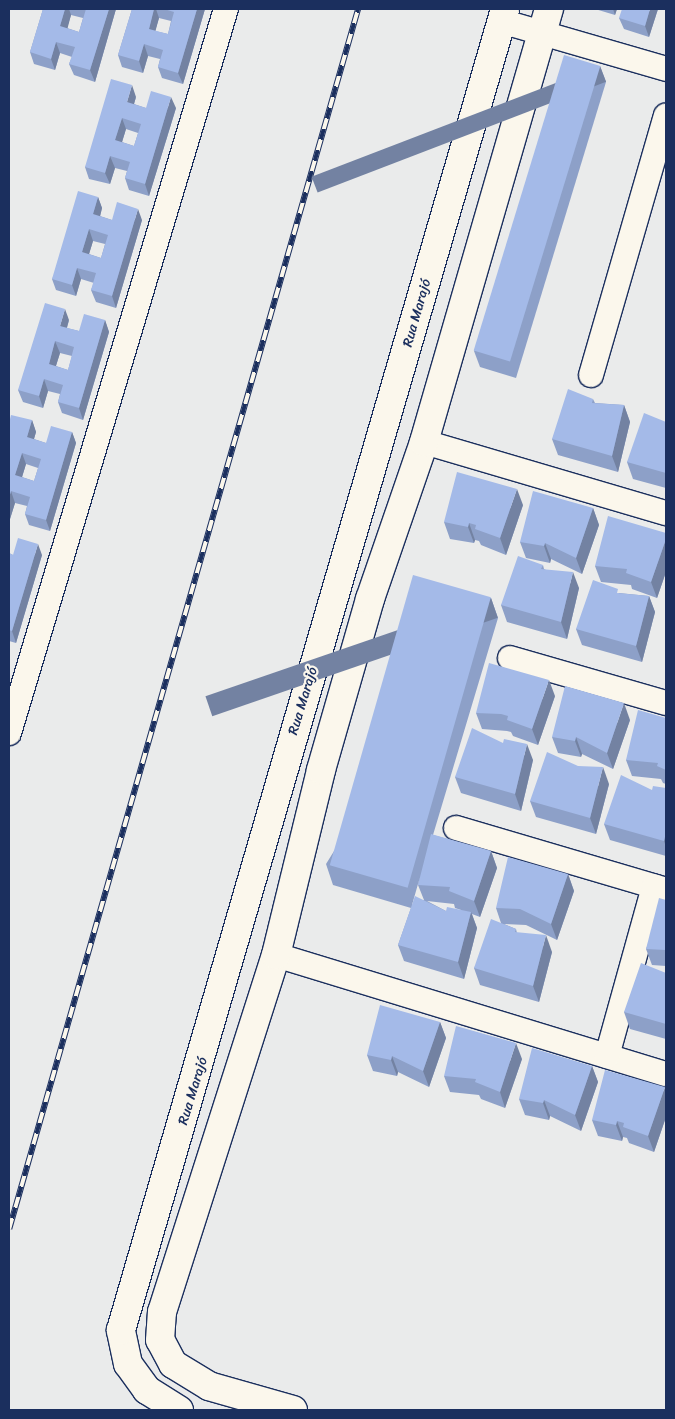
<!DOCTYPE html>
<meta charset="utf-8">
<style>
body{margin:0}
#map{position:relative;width:675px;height:1419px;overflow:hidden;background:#eaebeb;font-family:Sriracha,sans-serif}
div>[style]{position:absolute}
.roads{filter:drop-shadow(1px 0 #1b2f5e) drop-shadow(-1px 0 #1b2f5e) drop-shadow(0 1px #1b2f5e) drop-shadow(0 -1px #1b2f5e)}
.minor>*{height:24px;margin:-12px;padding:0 12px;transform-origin:12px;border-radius:12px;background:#fbf7ec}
.tertiary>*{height:28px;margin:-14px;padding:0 14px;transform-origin:14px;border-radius:14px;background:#fbf7ec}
.rail>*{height:5.5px;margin-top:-2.75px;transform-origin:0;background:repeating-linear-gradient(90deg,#fbf7ec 0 11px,#1b2f5e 0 22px);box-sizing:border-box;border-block:1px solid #1b2f5e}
.wall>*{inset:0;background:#8da0c8}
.shaded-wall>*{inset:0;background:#7382a2;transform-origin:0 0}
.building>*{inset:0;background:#a4bae8;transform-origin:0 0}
span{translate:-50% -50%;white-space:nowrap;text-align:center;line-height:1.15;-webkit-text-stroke:4.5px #fbf7ec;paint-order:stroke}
.street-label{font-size:14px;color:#1b2f5e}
.frame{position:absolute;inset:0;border:10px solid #1b2f5e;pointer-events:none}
</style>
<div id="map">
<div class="roads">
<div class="minor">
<div style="left:501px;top:21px;width:172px;rotate:16.2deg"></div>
<div style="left:591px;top:375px;width:270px;rotate:-73.9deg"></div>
<div style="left:424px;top:442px;width:252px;rotate:16.4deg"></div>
<div style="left:510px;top:658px;width:162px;rotate:16.1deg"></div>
<div style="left:9px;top:733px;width:756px;rotate:-73.32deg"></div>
<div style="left:456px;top:828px;width:219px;rotate:16.4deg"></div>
<div style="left:276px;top:955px;width:408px;rotate:17deg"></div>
<div style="left:607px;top:1056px;width:176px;rotate:-74.5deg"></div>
</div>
<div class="tertiary">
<div style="left:179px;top:1410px;width:38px;rotate:-148deg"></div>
<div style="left:147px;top:1390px;width:32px;rotate:-126deg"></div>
<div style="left:128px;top:1364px;width:35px;rotate:-102deg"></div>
<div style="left:121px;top:1330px;width:1376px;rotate:-73.79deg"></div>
<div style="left:293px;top:1410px;width:87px;rotate:-164.1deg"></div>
<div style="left:209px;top:1386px;width:42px;rotate:-148.6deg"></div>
<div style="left:173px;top:1364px;width:27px;rotate:-118deg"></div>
<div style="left:160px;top:1340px;width:28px;rotate:-86deg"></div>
<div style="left:162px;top:1312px;width:375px;rotate:-72.3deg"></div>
<div style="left:276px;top:955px;width:190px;rotate:-76.3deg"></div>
<div style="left:321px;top:770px;width:178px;rotate:-74deg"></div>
<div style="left:370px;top:599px;width:166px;rotate:-71deg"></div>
<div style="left:424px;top:442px;width:451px;rotate:-73.9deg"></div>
</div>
</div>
<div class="rail">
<div style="left:9px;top:1229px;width:1269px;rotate:-74.04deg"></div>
</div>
<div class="wall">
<div style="clip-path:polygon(evenodd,43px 9px,116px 9px,95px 82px,74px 75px,69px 64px,72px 57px,60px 53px,55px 70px,34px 64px,30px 52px,43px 9px,71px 15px,83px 18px,79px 32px,67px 28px,71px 15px)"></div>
<div style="clip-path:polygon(evenodd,132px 9px,205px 9px,183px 84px,162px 78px,158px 67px,160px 59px,148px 56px,143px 73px,122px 67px,118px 55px,132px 9px,159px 18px,171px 21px,168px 34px,155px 31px,159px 18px)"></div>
<div style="clip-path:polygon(595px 9px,617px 9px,615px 15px)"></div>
<div style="clip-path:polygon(658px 9px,649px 37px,624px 29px,619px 18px)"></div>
<div style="clip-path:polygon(600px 66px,606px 82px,516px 378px,480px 367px,474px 351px)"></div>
<div style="clip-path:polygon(evenodd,136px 97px,134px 104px,146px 108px,176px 108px,149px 196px,129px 190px,125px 178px,127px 171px,115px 168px,110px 184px,89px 179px,85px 167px,136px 97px,126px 129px,138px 133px,134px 146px,122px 142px,126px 129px)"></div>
<div style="clip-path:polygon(evenodd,98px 197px,102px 208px,100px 216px,112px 220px,142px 220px,116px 308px,96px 302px,91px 290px,94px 283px,81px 279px,76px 296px,56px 290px,52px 279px,98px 197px,93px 241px,105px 244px,101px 258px,89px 254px,93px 241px)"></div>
<div style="clip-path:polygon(evenodd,69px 320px,67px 328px,79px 331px,105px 320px,109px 332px,83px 420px,62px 413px,58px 402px,60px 394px,48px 391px,43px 408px,23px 402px,18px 390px,69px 320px,60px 353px,72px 356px,68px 370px,56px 366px,60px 353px)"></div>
<div style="clip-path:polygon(593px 399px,595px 403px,624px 405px,630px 422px,618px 472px,558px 455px,552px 439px)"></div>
<div style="clip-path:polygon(evenodd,32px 420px,36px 432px,34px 439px,46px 443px,72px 432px,76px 443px,50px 531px,29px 525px,25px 514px,27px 506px,15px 503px,10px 519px,9px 519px,9px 423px,32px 420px,26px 464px,38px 468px,34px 481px,22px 477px,26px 464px)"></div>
<div style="clip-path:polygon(666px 422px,666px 488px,633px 479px,627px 462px)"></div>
<div style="clip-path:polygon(523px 505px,506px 555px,481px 545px,479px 541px,475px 540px,474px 543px,450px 539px,444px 522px)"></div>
<div style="clip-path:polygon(593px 508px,599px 525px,582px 574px,551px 559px,550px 563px,526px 558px,520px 542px)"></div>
<div style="clip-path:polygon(666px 533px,666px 572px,657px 598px,632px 589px,631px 585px,601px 582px,595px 566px)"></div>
<div style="clip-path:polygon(9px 553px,13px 555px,42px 555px,16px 643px,9px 641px)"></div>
<div style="clip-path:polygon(543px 565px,544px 569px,579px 588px,567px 639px,507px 622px,501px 605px)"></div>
<div style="clip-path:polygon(619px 593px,649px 596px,655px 612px,642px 662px,582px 645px,576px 629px)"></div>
<div style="clip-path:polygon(evenodd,491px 598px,498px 618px,433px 835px,491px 851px,497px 868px,480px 917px,472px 914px,477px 928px,464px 979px,404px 961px,398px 945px,411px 908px,333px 885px,326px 864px,491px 598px,420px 877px,418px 885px,424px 900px,412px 905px,420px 877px,491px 598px,427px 901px,454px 904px,455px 908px,461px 910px,446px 911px,427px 901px)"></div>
<div style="clip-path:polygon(555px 696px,538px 745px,513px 736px,511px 732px,507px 731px,482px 729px,476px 713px)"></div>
<div style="clip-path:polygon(666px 718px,666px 784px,663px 783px,661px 779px,632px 776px,626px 760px)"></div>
<div style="clip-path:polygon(630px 720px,613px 769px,582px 754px,581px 757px,558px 753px,552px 737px)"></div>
<div style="clip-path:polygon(503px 743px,533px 760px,521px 811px,461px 793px,455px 777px)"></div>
<div style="clip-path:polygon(609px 784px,596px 834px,536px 817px,530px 801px)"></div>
<div style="clip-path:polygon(666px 788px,666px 856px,610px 840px,604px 824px)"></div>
<div style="clip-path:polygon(568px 874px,574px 891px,557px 940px,526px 925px,504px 924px,516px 929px,517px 933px,552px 952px,539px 1002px,480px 985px,474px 968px,501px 923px,496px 908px)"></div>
<div style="clip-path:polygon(666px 900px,666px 966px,652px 965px,646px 949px)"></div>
<div style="clip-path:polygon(666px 973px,666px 1039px,630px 1029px,624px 1012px)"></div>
<div style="clip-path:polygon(440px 1022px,446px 1038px,429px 1087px,398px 1072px,397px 1076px,373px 1071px,367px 1055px)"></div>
<div style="clip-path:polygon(522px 1059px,505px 1108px,481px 1099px,479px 1095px,450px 1092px,444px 1076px)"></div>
<div style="clip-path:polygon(592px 1066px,598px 1082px,581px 1131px,550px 1116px,549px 1120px,525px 1115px,519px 1099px)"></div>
<div style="clip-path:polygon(666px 1090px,666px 1117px,654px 1152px,629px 1143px,627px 1138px,623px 1137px,622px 1141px,598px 1136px,592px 1120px)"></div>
</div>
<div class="shaded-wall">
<div style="clip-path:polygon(65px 9px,69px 9px,71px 15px,65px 38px,60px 26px)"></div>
<div style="clip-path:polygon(109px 9px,116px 9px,95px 82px,90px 70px)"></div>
<div style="clip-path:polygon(154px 9px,156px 9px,159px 18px,153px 40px,149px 29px)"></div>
<div style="clip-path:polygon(197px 9px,205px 9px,183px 84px,178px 73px)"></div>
<div style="clip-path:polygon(613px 9px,617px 9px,615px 15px)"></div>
<div style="clip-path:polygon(650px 9px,658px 9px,649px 37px,645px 26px)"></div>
<div style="clip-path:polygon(56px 42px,60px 53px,55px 70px,51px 59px)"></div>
<div style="clip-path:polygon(144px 44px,148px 56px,143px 73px,139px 61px)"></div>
<div style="left:600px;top:66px;width:17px;height:309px;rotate:69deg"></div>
<div style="clip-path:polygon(132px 85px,136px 97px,131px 114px,127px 102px)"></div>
<div style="clip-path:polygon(171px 97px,176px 108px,149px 196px,145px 184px)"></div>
<div style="clip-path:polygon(122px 118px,126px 129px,119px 152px,115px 140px)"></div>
<div style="clip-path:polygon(110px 156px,115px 168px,110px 184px,105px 173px)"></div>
<div style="clip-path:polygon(98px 197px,102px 208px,98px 225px,93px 214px)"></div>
<div style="clip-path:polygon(138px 209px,142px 220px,116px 308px,112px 296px)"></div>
<div style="clip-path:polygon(89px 229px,93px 241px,86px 264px,82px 252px)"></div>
<div style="clip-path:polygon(77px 268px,81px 279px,76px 296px,72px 285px)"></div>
<div style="clip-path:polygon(65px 309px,69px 320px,64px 337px,60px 326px)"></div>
<div style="clip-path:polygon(105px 320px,109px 332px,83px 420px,79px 408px)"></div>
<div style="clip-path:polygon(55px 341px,60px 353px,53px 375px,49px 364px)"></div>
<div style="clip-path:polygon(44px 379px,48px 391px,43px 408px,39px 396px)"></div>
<div style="clip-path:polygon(624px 405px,630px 422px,618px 472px,612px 456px)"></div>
<div style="clip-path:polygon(32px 420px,36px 432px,31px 449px,27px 437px)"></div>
<div style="clip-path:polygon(72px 432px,76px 443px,50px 531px,46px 520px)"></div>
<div style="clip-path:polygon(22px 453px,26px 464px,19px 487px,15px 475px)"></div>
<div style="clip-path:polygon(517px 489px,523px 505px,506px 555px,500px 538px)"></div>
<div style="clip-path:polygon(11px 491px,15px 503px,10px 519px,9px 516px,9px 498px)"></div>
<div style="clip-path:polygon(593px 508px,599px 525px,582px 574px,576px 558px)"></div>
<div style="clip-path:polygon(469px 523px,475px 540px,474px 543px,468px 527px)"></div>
<div style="clip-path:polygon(666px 539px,666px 572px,657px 598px,651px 582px)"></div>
<div style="clip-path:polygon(545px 543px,551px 559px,550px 563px,544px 546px)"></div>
<div style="clip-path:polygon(38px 544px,42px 555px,16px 643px,12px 631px)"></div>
<div style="clip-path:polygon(573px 572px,579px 588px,567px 639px,561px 622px)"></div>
<div style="clip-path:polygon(649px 596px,655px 612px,642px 662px,636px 646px)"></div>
<div style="left:491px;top:598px;width:21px;height:302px;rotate:71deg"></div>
<div style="clip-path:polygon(549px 680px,555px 696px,538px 745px,532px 729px)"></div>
<div style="clip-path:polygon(624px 703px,630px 720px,613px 769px,607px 753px)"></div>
<div style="clip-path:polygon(576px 737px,582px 754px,581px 757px,575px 741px)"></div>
<div style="clip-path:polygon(527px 744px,533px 760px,521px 811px,515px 794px)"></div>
<div style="clip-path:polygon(603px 767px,609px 784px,596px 834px,590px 818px)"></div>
<div style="clip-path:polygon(666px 832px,666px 847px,664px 841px)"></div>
<div style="clip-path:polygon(491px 851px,497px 868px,480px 917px,474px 901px)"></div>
<div style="clip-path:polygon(568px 874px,574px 891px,557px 940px,551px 924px)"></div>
<div style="clip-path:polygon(471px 912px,477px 928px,464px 979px,458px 962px)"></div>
<div style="clip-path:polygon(546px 935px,552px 952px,539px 1002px,533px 986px)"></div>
<div style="clip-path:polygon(440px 1022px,446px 1038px,429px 1087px,423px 1071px)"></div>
<div style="clip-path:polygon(516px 1043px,522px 1059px,505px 1108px,500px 1092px)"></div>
<div style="clip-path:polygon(392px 1056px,398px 1072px,397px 1076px,391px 1060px)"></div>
<div style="clip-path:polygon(592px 1066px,598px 1082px,581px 1131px,575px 1115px)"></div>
<div style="clip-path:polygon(665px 1087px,666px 1090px,666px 1117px,654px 1152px,648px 1136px)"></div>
<div style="clip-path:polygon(544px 1100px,550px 1116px,549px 1120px,543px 1103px)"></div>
<div style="clip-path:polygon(617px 1121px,623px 1137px,622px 1141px,616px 1125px)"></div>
</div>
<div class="building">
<div style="clip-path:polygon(43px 9px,65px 9px,60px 26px,79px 32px,86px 9px,85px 9px,109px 9px,90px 70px,69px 64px,75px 47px,56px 42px,51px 59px,30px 52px)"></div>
<div style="clip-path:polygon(132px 9px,154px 9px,149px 29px,168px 34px,174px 12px,164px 9px,197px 9px,178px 73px,158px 67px,163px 50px,144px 44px,139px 61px,118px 55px)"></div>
<div style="clip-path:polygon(622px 9px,650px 9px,645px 26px,619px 18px)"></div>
<div style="left:564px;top:55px;width:38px;height:309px;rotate:17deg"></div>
<div style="clip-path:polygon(evenodd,111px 79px,132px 85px,127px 102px,146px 108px,151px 91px,171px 97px,145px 184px,125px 178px,130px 162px,110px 156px,105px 173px,85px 167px,111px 79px,122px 118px,141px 124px,134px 146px,115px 140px,122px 118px)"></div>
<div style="clip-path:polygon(evenodd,78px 191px,98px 197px,93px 214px,112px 220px,117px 202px,138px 209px,112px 296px,91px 290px,96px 273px,77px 268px,72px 285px,52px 279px,78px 191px,89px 229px,108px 235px,101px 258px,82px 252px,89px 229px)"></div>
<div style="clip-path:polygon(evenodd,45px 303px,65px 309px,60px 326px,79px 331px,84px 314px,105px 320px,79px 408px,58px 402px,63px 385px,44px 379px,39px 396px,18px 390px,45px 303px,55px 341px,74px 347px,68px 370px,49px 364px,55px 341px)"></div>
<div style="clip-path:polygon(568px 389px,593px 399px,592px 403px,624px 405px,612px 456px,552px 439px)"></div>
<div style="clip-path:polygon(644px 413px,666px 422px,666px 473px,627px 462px)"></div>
<div style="clip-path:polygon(evenodd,11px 415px,32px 420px,27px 437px,46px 443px,51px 426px,72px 432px,46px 520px,25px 514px,30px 497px,11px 491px,9px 498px,9px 423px,11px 415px,22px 453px,41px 459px,34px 481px,15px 475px,22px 453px)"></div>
<div style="clip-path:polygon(457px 472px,517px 489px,500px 538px,475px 529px,476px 525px,469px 523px,468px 527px,444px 522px)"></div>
<div style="clip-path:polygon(533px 491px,593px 508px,576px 558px,545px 543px,544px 546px,520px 542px)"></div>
<div style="clip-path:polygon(608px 516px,666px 533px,666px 539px,651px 582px,626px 573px,627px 569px,595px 566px)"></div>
<div style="clip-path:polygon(18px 538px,38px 544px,12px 631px,9px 630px,9px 553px,13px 555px)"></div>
<div style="clip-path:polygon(518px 556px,543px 565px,541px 569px,573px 572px,561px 622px,501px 605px)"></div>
<div style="left:413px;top:575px;width:81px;height:302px;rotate:16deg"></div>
<div style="clip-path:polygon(593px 580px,618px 589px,617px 593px,649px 596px,636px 646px,576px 629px)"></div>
<div style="clip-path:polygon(489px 663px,549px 680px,532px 729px,507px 720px,508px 716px,501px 714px,476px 713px)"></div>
<div style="clip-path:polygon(565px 686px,624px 703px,607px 753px,576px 737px,575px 741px,552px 737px)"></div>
<div style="clip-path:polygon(638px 710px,666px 718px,666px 770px,657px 766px,658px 763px,626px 760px)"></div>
<div style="clip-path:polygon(472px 728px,503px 743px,504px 739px,527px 744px,515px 794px,455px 777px)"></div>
<div style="clip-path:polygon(547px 752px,578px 766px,603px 767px,590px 818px,530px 801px)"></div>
<div style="clip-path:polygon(621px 775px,652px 790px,653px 786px,666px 788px,666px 832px,664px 841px,604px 824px)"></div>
<div style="clip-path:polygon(431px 834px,491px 851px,474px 901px,449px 891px,450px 887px,418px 885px)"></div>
<div style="clip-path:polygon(508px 857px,568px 874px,551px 924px,520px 909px,496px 908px)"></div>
<div style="clip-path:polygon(415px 896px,446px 911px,447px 907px,471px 912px,458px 962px,398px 945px)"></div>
<div style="clip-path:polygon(659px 898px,666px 900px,666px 950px,646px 949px)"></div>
<div style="clip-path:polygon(491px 919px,516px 929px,515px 932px,546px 935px,533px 986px,474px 968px)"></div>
<div style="clip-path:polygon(641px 963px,666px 973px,665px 976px,666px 976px,666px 1024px,624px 1012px)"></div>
<div style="clip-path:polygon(380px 1005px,440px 1022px,423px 1071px,392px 1056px,391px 1060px,367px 1055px)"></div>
<div style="clip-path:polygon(456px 1026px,516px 1043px,500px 1092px,475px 1082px,476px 1079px,444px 1076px)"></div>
<div style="clip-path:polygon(532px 1048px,592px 1066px,575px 1115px,544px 1100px,543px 1103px,519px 1099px)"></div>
<div style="clip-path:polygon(605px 1070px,665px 1087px,648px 1136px,623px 1127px,624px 1123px,617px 1121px,616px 1125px,592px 1120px)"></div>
</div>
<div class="street-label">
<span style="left:417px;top:313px;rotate:-74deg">Rua Marajó</span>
<span style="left:303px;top:701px;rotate:-73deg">Rua Marajó</span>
<span style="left:193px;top:1091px;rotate:-73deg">Rua Marajó</span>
</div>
<div class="frame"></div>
</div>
